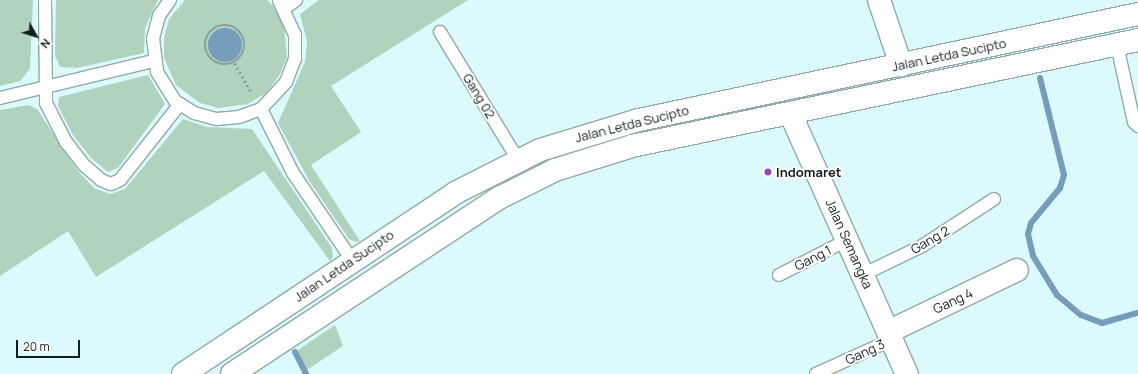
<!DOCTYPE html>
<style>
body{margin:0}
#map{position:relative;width:1138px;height:374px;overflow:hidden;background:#dcf9fb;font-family:Manrope,sans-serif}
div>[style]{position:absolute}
.green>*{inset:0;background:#b1d3be}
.water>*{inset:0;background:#779dbd}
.round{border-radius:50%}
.stream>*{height:6px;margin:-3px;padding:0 3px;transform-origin:3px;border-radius:3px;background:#779dbd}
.path>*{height:2.5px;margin-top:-1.25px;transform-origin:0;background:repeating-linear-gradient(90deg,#899fa0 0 2px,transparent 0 5px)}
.path>.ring{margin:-1.25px;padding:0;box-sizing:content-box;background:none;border:2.5px solid #899fa0;border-radius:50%}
.roads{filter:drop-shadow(1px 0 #8faaac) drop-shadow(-1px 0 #8faaac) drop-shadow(0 1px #8faaac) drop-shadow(0 -1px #8faaac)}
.lane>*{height:12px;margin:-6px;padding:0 6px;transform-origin:6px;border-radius:6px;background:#fff}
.street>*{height:22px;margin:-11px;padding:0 11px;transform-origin:11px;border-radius:11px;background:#fff}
.secondary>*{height:22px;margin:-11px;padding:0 11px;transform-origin:11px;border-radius:11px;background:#fff}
.dots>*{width:11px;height:11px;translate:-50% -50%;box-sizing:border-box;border:2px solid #fff;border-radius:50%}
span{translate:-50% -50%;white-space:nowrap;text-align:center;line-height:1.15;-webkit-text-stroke:4px #fff;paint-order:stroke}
.street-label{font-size:13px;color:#111c1c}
.poi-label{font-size:13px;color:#111c1c;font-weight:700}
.left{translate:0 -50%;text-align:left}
.north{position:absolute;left:16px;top:16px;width:40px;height:40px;-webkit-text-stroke:3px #fff;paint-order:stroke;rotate:129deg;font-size:11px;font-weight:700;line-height:16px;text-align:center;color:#111c1c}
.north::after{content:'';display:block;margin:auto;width:14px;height:18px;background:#111c1c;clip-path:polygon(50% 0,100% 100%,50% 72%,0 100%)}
.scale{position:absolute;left:16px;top:340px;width:64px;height:18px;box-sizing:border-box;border:2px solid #111c1c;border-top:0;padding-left:5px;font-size:12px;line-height:14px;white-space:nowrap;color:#111c1c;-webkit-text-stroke:3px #fff;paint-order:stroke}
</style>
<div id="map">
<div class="green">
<div style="clip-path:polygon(0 0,33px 0,30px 69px,20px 81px,0 86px)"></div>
<div style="clip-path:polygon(56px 0,158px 0,145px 28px,144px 53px,77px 68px,60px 67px,55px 56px)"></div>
<div style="clip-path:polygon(185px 0,267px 0,274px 7px,284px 26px,287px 57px,279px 76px,266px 93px,248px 104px,219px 108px,200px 103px,176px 85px,164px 58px,164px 38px,169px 19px)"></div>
<div style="clip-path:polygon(319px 0,468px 0,331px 86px,361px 132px,311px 165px,360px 241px,356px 242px,349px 239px,310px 182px,278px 123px,305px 62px,307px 41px,300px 14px)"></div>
<div style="clip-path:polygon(148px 75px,165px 104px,118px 168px,108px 172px,91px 158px,73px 135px,58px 106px,59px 97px)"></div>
<div style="clip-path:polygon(28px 105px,37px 109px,78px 171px,94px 188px,110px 194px,125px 189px,183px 119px,207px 127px,252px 129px,332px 248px,333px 257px,330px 261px,264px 171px,96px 277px,68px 231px,0 276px,0 110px)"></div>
<div style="clip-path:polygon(335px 325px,343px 346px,305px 371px,295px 352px)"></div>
</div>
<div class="water">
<div class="round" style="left:208px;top:28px;width:34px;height:34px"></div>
</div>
<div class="stream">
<div style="left:1040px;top:78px;width:100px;rotate:76.1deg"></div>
<div style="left:1064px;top:175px;width:14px;rotate:107deg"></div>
<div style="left:1060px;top:188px;width:45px;rotate:129.6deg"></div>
<div style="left:1031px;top:223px;width:11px;rotate:105deg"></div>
<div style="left:1028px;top:234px;width:23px;rotate:77deg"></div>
<div style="left:1033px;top:256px;width:46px;rotate:58.4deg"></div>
<div style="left:1057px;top:295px;width:31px;rotate:40deg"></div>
<div style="left:1081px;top:315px;width:22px;rotate:21deg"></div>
<div style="left:1102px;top:323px;width:37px;rotate:-16deg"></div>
<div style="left:295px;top:352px;width:25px;rotate:63deg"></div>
</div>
<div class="path">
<div class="ring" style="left:205px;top:25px;width:37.5px;height:37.5px"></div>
<div style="left:235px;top:63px;width:35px;rotate:61deg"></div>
</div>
<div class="roads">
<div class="lane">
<div style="left:45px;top:0;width:103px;rotate:89.4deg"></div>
<div style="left:46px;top:103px;width:44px;rotate:62.9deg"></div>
<div style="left:66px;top:142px;width:31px;rotate:52deg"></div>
<div style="left:85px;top:166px;width:21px;rotate:41deg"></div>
<div style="left:101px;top:180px;width:11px;rotate:22deg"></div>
<div style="left:111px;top:184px;width:10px;rotate:-24deg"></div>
<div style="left:120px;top:180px;width:97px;rotate:-51.7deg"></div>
<div style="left:170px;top:0;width:19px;rotate:125deg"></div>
<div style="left:159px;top:16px;width:23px;rotate:105deg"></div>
<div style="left:153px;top:38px;width:34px;rotate:83deg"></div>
<div style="left:157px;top:72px;width:34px;rotate:58deg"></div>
<div style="left:175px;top:101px;width:22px;rotate:32deg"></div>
<div style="left:194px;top:113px;width:24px;rotate:15deg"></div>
<div style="left:217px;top:119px;width:22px;rotate:-5deg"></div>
<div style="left:239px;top:117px;width:23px;rotate:-20deg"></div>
<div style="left:261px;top:109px;width:37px;rotate:-47deg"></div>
<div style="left:286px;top:82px;width:25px;rotate:-69deg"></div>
<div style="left:295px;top:59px;width:24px;rotate:-90deg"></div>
<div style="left:295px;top:35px;width:38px;rotate:-115deg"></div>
<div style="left:285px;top:8px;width:14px;rotate:-36deg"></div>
<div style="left:440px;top:32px;width:150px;rotate:58.6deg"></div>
<div style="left:1117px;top:45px;width:79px;rotate:77.6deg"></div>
<div style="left:1134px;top:122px;width:6px;rotate:45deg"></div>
<div style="left:0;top:98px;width:157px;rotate:-13.6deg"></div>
<div style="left:261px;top:109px;width:72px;rotate:63.4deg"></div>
<div style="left:293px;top:173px;width:105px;rotate:55.9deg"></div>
<div style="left:779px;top:275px;width:76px;rotate:-27.2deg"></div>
<div style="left:862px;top:275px;width:67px;rotate:-25.8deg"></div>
<div style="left:922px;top:246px;width:86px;rotate:-33.1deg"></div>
<div style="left:816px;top:374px;width:82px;rotate:-24.4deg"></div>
</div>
<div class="street">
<div style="left:879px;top:0;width:69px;rotate:71.3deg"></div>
<div style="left:791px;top:115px;width:284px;rotate:65.9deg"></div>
<div style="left:888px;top:332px;width:143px;rotate:-25.7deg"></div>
</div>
<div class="secondary">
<div style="left:183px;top:374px;width:327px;rotate:-33.6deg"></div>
<div style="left:455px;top:193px;width:95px;rotate:-26.8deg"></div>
<div style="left:540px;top:150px;width:103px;rotate:-16.9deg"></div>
<div style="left:639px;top:120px;width:510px;rotate:-11.99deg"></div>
<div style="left:232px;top:374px;width:320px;rotate:-33.4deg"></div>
<div style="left:499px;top:198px;width:63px;rotate:-26.6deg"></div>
<div style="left:555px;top:170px;width:81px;rotate:-17.3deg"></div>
<div style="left:632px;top:146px;width:517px;rotate:-11.83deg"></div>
</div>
</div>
<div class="dots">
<div style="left:768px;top:172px;background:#914bbe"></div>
</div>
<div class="street-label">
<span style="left:949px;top:55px;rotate:-12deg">Jalan Letda Sucipto</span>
<span style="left:479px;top:96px;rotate:59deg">Gang 02</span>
<span style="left:632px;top:124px;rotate:-14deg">Jalan Letda Sucipto</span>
<span style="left:930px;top:240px;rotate:-30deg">Gang 2</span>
<span style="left:849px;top:244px;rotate:66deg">Jalan Semangka</span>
<span style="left:813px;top:258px;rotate:-27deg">Gang 1</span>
<span style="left:344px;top:266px;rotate:-34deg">Jalan Letda Sucipto</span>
<span style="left:953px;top:301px;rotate:-25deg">Gang 4</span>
<span style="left:865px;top:352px;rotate:-25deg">Gang 3</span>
</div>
<div class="poi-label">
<span class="left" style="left:776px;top:172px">Indomaret</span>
</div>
<div class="north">N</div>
<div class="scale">20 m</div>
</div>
